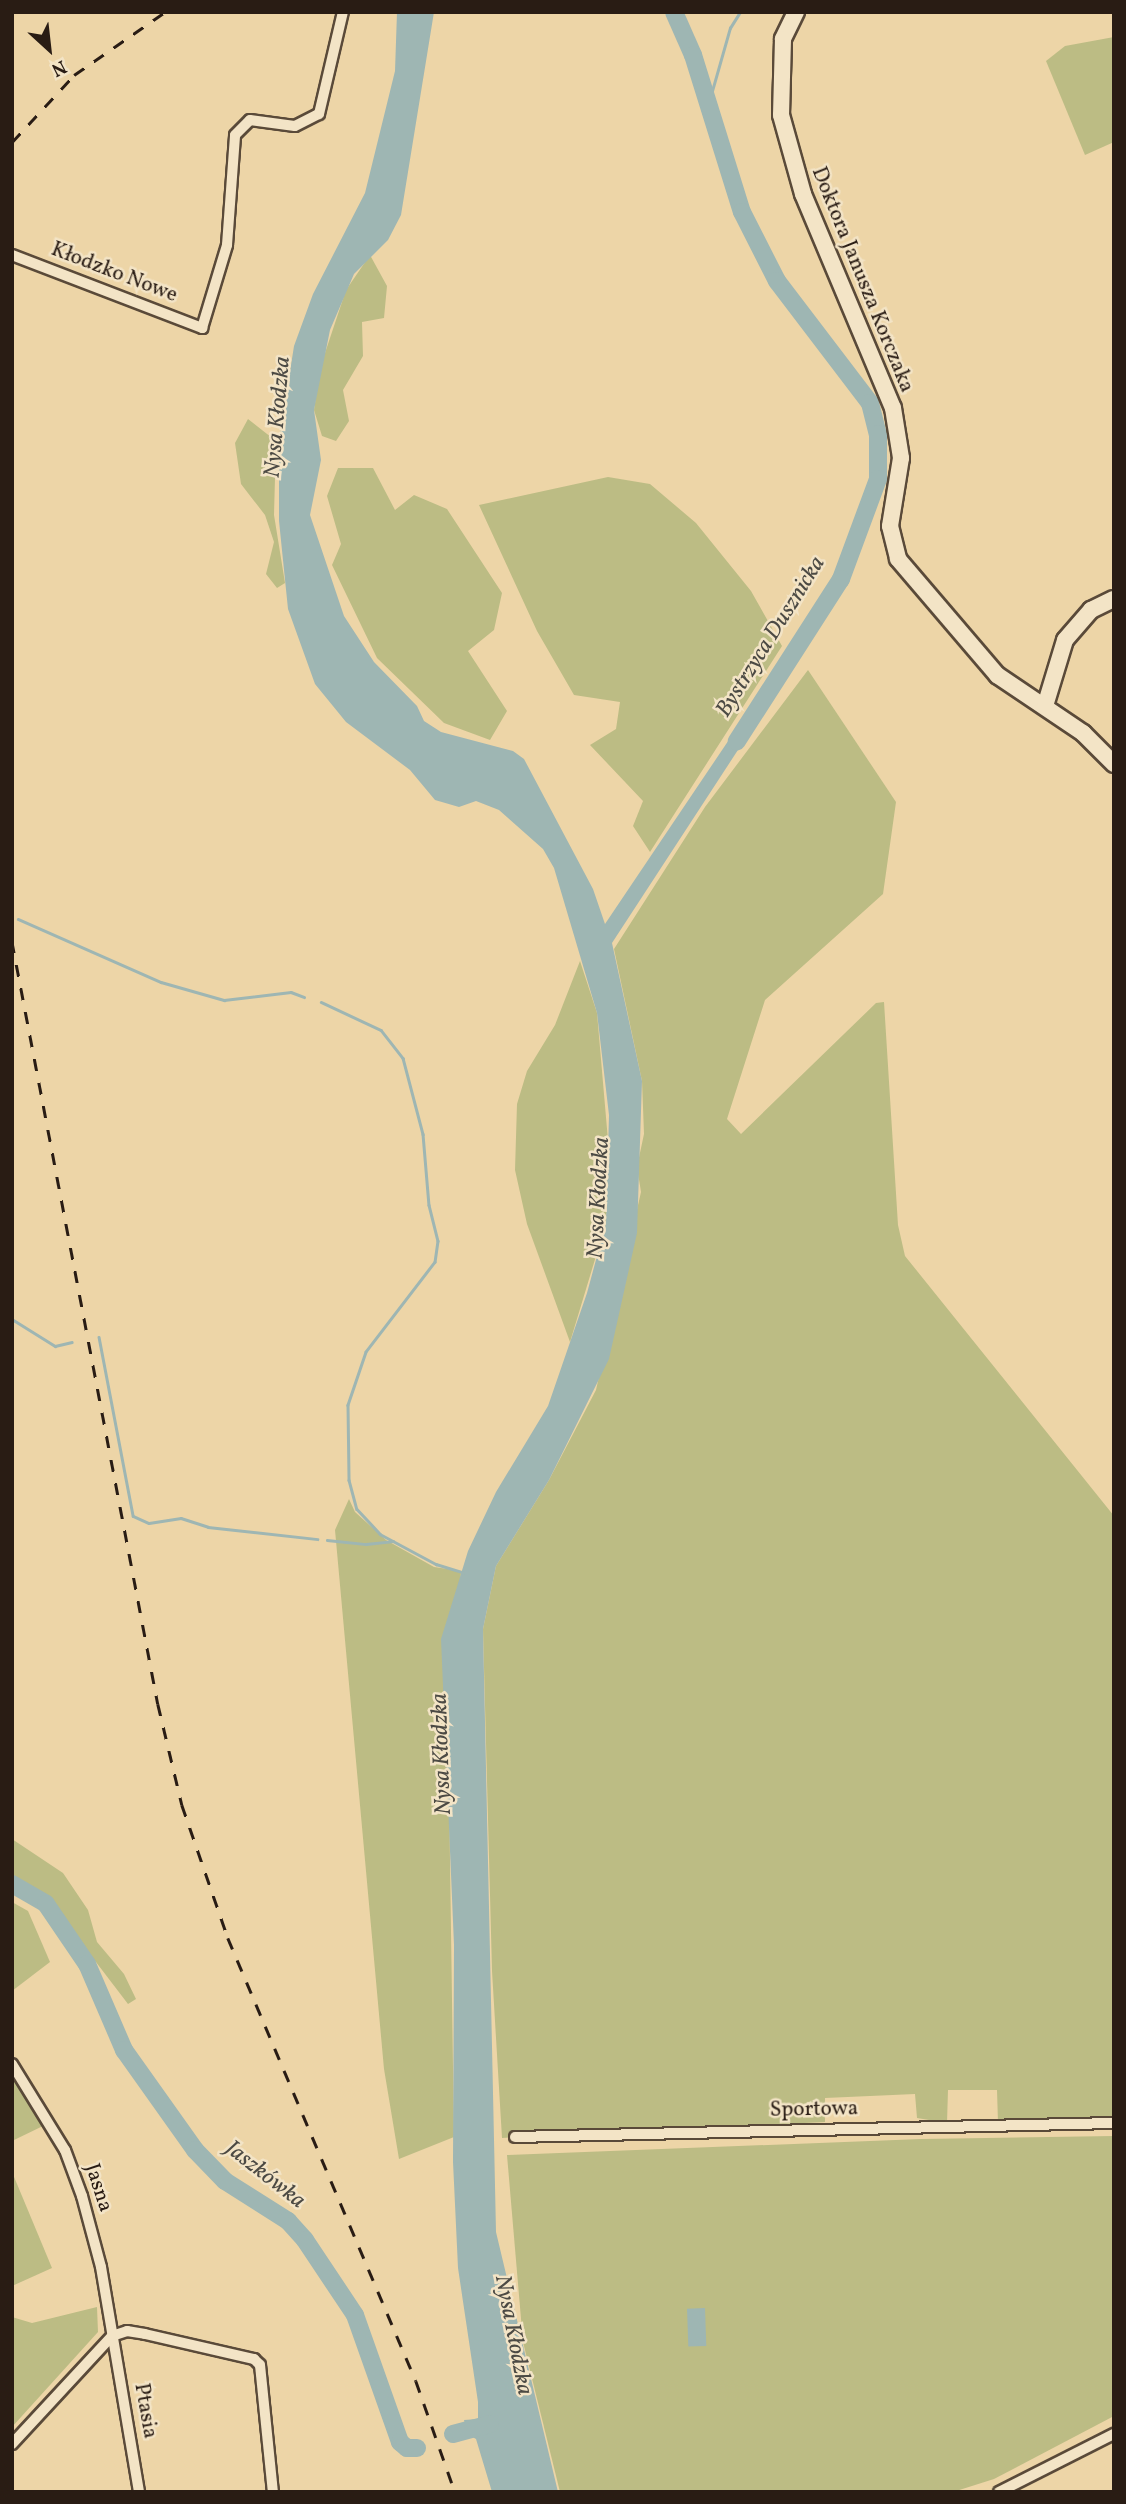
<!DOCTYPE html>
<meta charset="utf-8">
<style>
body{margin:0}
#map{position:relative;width:1126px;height:2504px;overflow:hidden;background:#edd5a7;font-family:Vollkorn,serif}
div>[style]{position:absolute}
.green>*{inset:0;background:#bcbc84}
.water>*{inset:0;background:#9eb6b3;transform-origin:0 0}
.stream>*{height:2.5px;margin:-1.25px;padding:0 1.25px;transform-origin:1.25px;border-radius:1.25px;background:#9eb6b3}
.river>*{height:18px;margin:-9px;padding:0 9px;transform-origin:9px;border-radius:9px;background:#9eb6b3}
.roads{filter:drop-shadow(2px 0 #5a4a39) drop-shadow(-2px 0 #5a4a39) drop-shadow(0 2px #5a4a39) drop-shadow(0 -2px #5a4a39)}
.street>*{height:10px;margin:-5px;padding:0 5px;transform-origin:5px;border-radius:5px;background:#f3e4c6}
.secondary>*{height:16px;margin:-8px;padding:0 8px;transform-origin:8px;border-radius:8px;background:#f3e4c6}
.rail>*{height:2.5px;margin-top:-1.25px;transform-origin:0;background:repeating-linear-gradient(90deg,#291c14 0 12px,transparent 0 24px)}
span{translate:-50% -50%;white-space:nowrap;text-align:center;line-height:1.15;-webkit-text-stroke:5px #f3e4c6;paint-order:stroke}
.street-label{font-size:21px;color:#291c14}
.water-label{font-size:23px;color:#4c4a44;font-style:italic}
.frame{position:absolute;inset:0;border:14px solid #291c14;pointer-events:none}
.north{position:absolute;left:14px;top:14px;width:70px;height:70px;-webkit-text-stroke:5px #f3e4c6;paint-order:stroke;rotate:153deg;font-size:19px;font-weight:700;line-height:28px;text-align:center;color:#291c14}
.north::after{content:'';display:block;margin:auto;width:24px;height:32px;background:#291c14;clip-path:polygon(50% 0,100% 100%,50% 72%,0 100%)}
</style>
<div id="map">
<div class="green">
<div style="clip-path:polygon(1114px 37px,1114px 142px,1085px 155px,1046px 61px,1065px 46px)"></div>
<div style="clip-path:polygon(370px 255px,387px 286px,384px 318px,362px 322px,363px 356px,343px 390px,349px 421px,336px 441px,322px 436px,314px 410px,320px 368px,346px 290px)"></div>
<div style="clip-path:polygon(248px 419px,276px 441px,274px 515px,285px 583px,277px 588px,266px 574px,274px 542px,265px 515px,241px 484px,235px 443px)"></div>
<div style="clip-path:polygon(338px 468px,373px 468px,395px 510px,414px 495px,447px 509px,502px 593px,494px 630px,468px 651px,507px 711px,490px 740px,444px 723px,377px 658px,332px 565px,341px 544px,327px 496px)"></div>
<div style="clip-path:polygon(608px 477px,650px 484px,696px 523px,751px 591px,782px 646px,650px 852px,633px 826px,643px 801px,590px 745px,616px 729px,620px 702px,574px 695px,537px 631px,479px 505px)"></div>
<div style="clip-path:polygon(808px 670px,896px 802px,883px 894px,765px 1000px,727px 1119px,741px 1134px,876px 1003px,884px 1002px,898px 1225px,905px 1256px,1114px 1516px,1114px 2119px,998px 2123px,997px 2090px,948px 2090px,947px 2123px,917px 2118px,915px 2094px,825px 2098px,825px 2122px,502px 2138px,492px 1971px,483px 1629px,496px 1566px,549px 1480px,596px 1390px,641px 1192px,637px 1167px,644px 1134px,642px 1081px,614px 949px,705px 807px)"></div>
<div style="clip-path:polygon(580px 961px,597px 1013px,609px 1152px,606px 1223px,570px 1342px,527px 1224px,515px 1170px,517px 1104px,527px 1071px,555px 1025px)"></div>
<div style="clip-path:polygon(349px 1499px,355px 1512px,386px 1540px,434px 1567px,461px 1571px,449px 1792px,454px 2137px,399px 2159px,384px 2069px,335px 1530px)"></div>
<div style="clip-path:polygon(12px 1839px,63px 1873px,88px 1910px,97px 1942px,124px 1974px,136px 1999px,128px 2004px,44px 1894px,12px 1877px)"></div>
<div style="clip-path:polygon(12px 1902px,28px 1911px,50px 1962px,12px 1991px)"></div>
<div style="clip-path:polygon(12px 2073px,45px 2125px,12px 2141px)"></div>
<div style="clip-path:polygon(1114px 2136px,1114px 2416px,994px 2479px,953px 2492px,560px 2492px,523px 2342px,507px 2155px,921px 2139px)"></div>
<div style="clip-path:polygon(12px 2172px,52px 2268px,12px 2286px)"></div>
<div style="clip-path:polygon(97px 2307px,98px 2332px,12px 2427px,12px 2317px,32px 2323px)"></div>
</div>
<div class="water">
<div style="clip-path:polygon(397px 12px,434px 12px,401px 215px,388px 240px,354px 274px,330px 330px,314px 410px,321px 460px,310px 515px,344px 616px,374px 662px,417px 706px,424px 721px,441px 732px,513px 751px,524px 759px,593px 889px,605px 924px,747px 713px,751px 730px,612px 943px,642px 1081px,637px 1233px,609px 1359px,549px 1480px,496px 1566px,483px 1629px,496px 2232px,558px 2492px,492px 2492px,476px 2439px,467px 2434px,464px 2420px,478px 2419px,478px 2402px,458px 2268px,453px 2162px,454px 1945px,441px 1639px,468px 1551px,496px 1492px,548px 1406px,587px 1293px,606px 1223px,609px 1115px,597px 1013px,554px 868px,543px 849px,499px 810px,476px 801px,459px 807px,435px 800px,410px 770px,346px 722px,315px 684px,288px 609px,279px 521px,279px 441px,294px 346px,313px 294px,365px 193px,395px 71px)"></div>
<div style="left:705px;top:2308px;width:38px;height:18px;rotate:88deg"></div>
</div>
<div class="stream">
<div style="left:708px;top:105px;width:80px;rotate:-74.1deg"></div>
<div style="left:730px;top:28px;width:19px;rotate:-58deg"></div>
<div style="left:18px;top:919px;width:156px;rotate:23.8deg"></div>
<div style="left:161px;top:982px;width:66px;rotate:15.9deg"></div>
<div style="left:224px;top:1000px;width:67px;rotate:-6.8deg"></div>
<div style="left:291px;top:992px;width:14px;rotate:21deg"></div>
<div style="left:321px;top:1002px;width:66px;rotate:25deg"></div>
<div style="left:381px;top:1030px;width:36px;rotate:52deg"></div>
<div style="left:403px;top:1058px;width:79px;rotate:75.3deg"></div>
<div style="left:423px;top:1134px;width:71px;rotate:85.2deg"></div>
<div style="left:429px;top:1205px;width:37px;rotate:76deg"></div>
<div style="left:438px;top:1241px;width:21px;rotate:98deg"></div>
<div style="left:435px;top:1262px;width:113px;rotate:127.5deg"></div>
<div style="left:366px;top:1352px;width:56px;rotate:108.8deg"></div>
<div style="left:348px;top:1405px;width:75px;rotate:89.2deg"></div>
<div style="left:349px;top:1480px;width:30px;rotate:75deg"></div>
<div style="left:357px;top:1509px;width:34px;rotate:47deg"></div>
<div style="left:380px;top:1534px;width:64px;rotate:28.2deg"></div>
<div style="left:436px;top:1564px;width:28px;rotate:17deg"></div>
<div style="left:12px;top:1319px;width:51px;rotate:32.1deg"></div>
<div style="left:55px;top:1346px;width:17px;rotate:-13deg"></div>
<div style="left:99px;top:1337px;width:182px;rotate:79.2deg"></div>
<div style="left:133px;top:1516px;width:17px;rotate:24deg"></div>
<div style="left:149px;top:1523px;width:32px;rotate:-9deg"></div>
<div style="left:181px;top:1518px;width:28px;rotate:18deg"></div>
<div style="left:208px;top:1527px;width:110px;rotate:6.3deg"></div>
<div style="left:327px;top:1540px;width:39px;rotate:6deg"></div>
<div style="left:366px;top:1544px;width:27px;rotate:-6deg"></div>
</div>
<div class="river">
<div style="left:674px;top:12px;width:47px;rotate:66.2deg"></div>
<div style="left:693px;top:55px;width:164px;rotate:72.7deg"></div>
<div style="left:742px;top:212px;width:77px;rotate:63.1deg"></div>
<div style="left:777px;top:281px;width:153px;rotate:52.7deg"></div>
<div style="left:870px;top:403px;width:32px;rotate:76deg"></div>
<div style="left:878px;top:434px;width:45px;rotate:90deg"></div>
<div style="left:878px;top:479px;width:107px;rotate:110.3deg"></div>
<div style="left:841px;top:579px;width:193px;rotate:122.7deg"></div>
<div style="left:12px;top:1884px;width:39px;rotate:30deg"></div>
<div style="left:46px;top:1904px;width:73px;rotate:55.7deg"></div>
<div style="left:87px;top:1964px;width:94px;rotate:66.7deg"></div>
<div style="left:124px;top:2050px;width:123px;rotate:54.6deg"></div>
<div style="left:195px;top:2150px;width:43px;rotate:45.9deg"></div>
<div style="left:225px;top:2181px;width:75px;rotate:32.4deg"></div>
<div style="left:288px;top:2221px;width:25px;rotate:48deg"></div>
<div style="left:305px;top:2240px;width:90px;rotate:56.3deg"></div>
<div style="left:355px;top:2315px;width:135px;rotate:70.5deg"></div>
<div style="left:400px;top:2442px;width:9px;rotate:41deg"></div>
<div style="left:407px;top:2448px;width:10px"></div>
<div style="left:453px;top:2434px;width:38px;rotate:-15deg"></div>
</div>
<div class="roads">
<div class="street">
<div style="left:12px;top:255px;width:204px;rotate:21deg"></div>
<div style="left:202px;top:328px;width:87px;rotate:-73.2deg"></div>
<div style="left:227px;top:245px;width:110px;rotate:-85.8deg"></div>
<div style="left:235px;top:135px;width:21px;rotate:-45deg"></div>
<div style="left:250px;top:120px;width:45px;rotate:7.6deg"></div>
<div style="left:295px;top:126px;width:27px;rotate:-27deg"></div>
<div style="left:319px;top:114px;width:105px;rotate:-76.8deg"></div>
<div style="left:12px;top:2064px;width:101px;rotate:58.4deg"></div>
<div style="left:65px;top:2150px;width:49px;rotate:69.7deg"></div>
<div style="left:82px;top:2196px;width:73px;rotate:75deg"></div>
<div style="left:101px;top:2267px;width:228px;rotate:80.4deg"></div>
<div style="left:515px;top:2137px;width:599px;rotate:-1.34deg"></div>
<div style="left:12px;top:2444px;width:147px;rotate:-47.2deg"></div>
<div style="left:112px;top:2336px;width:16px;rotate:-18deg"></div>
<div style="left:127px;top:2331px;width:18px;rotate:9deg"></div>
<div style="left:145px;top:2334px;width:112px;rotate:12.9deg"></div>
<div style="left:254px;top:2359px;width:8px;rotate:45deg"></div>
<div style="left:260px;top:2365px;width:128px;rotate:84.2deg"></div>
<div style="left:999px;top:2492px;width:129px;rotate:-26.8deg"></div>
</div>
<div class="secondary">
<div style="left:796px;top:12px;width:30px;rotate:116deg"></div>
<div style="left:783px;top:39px;width:76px;rotate:91.5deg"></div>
<div style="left:781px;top:115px;width:82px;rotate:74.4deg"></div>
<div style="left:803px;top:194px;width:232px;rotate:67.2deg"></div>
<div style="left:893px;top:408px;width:51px;rotate:80.9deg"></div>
<div style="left:901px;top:458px;width:69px;rotate:99.2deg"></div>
<div style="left:890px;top:526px;width:34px;rotate:76deg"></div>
<div style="left:898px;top:559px;width:153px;rotate:49.5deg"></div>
<div style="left:997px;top:675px;width:104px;rotate:34deg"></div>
<div style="left:1083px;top:733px;width:44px;rotate:45deg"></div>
<div style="left:1045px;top:706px;width:69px;rotate:-73.1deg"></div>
<div style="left:1065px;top:640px;width:40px;rotate:-49deg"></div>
<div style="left:1091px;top:610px;width:25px;rotate:-26deg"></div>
</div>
</div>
<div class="rail">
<div style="left:12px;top:142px;width:91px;rotate:-47.2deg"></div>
<div style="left:74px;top:75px;width:111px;rotate:-34.7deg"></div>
<div style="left:12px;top:941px;width:777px;rotate:79.17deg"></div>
<div style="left:158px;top:1704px;width:104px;rotate:76.6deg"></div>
<div style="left:182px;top:1805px;width:141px;rotate:70.9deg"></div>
<div style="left:228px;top:1938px;width:481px;rotate:67deg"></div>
<div style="left:416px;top:2381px;width:118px;rotate:70.6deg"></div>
</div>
<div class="street-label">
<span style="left:114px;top:273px;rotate:21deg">Kłodzko Nowe</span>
<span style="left:862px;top:280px;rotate:68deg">Doktora Janusza Korczaka</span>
<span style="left:814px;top:2110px;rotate:-1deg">Sportowa</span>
<span style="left:98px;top:2188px;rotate:72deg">Jasna</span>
<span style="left:145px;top:2411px;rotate:80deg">Ptasia</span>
</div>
<div class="water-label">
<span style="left:278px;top:417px;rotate:-85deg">Nysa Kłodzka</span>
<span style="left:771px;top:637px;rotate:-58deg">Bystrzyca Dusznicka</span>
<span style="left:599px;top:1198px;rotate:-87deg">Nysa Kłodzka</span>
<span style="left:442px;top:1754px;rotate:-92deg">Nysa Kłodzka</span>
<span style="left:265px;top:2175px;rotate:38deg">Jaszkówka</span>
<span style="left:513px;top:2335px;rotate:79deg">Nysa Kłodzka</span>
</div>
<div class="frame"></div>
<div class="north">N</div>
</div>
